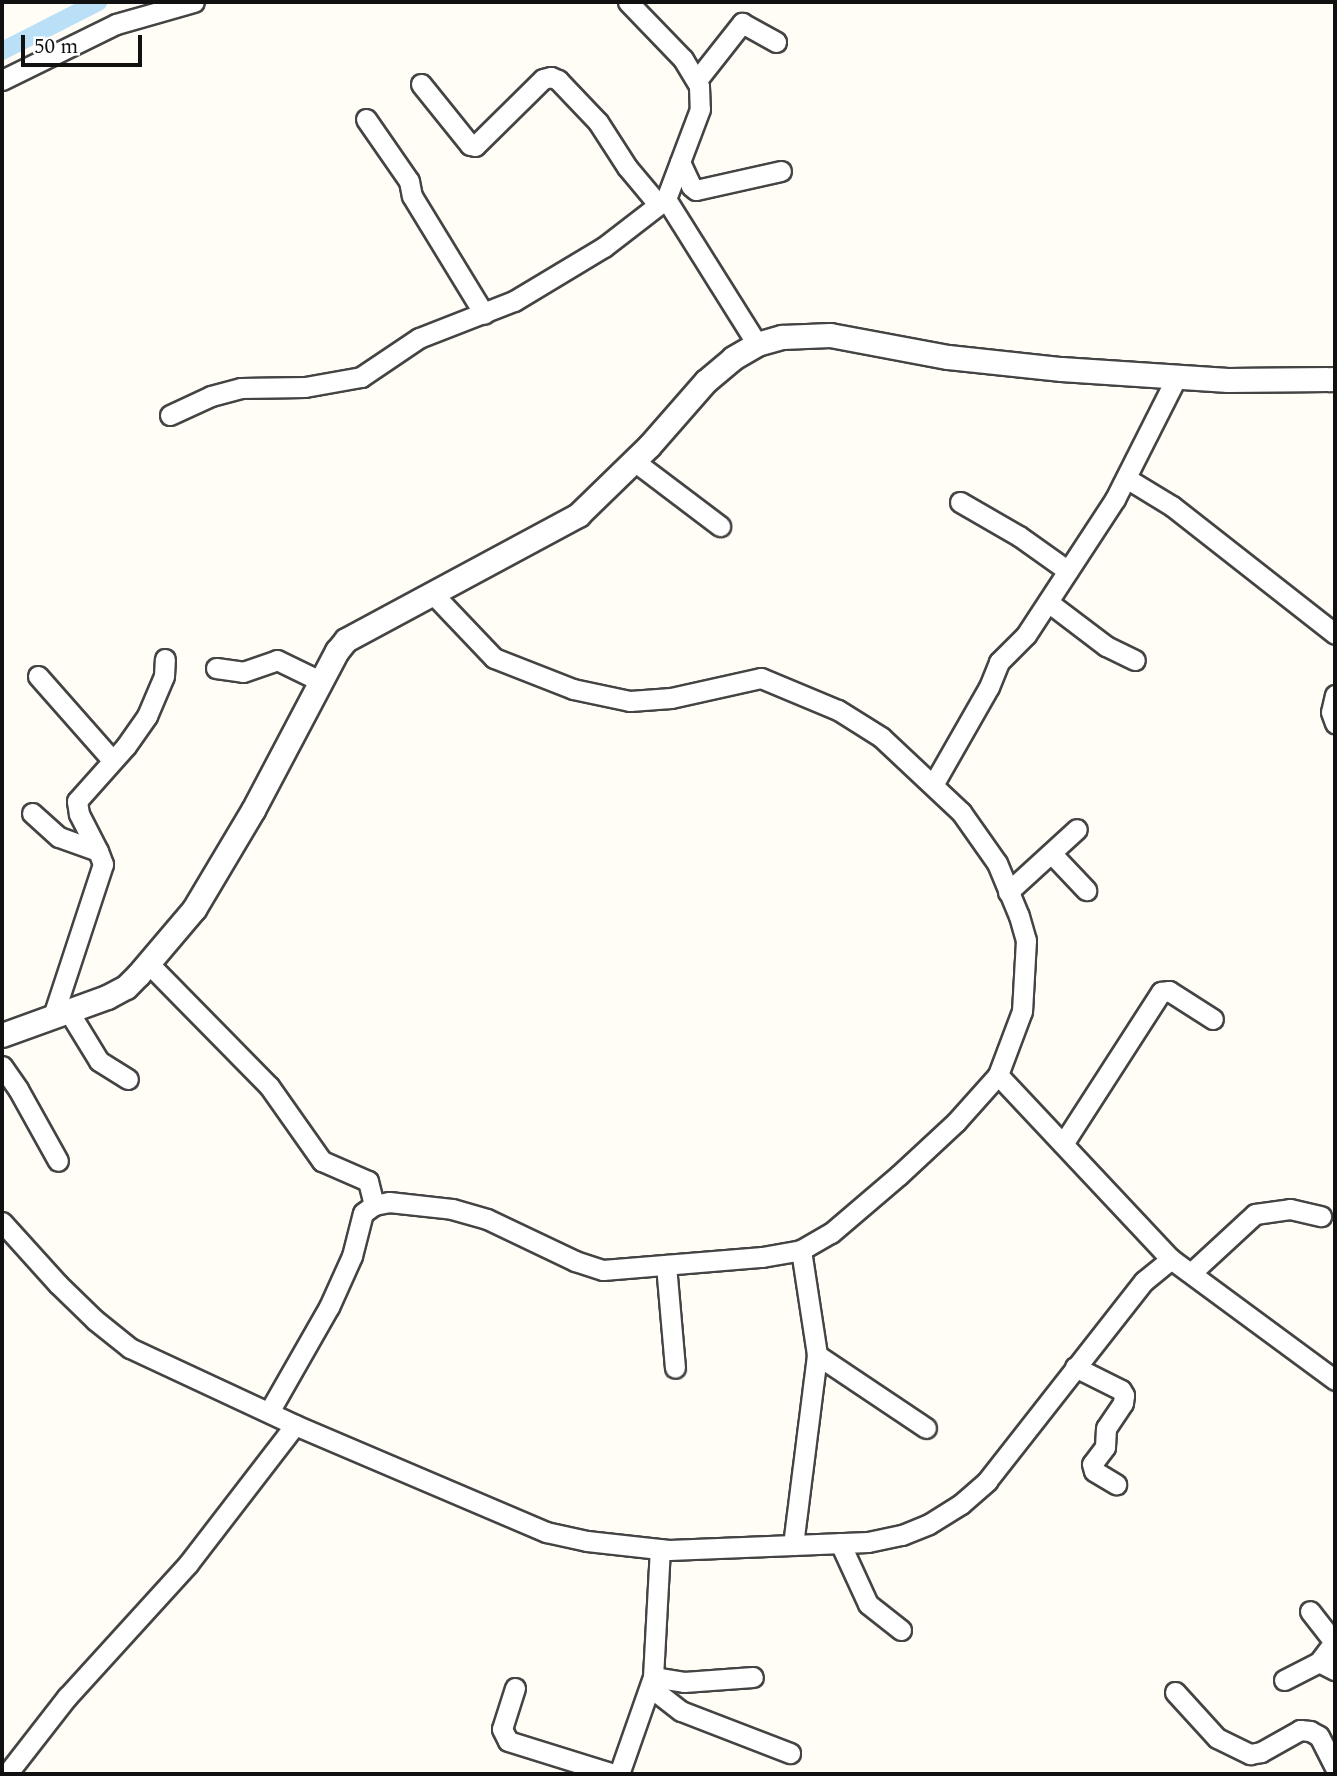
<!DOCTYPE html>
<style>
body{margin:0}
#map{position:relative;width:1337px;height:1776px;overflow:hidden;background:#fffdf5;font-family:Spectral,serif}
div>[style]{position:absolute}
.canal>*{height:18px;margin:-9px;padding:0 9px;transform-origin:9px;border-radius:9px;background:#b9e0f7}
.roads{filter:drop-shadow(2px 0 #444) drop-shadow(-2px 0 #444) drop-shadow(0 2px #444) drop-shadow(0 -2px #444)}
.minor>*{height:19px;margin:-9.5px;padding:0 9.5px;transform-origin:9.5px;border-radius:9.5px;background:#fff}
.tertiary>*{height:23px;margin:-11.5px;padding:0 11.5px;transform-origin:11.5px;border-radius:11.5px;background:#fff}
span{translate:-50% -50%;white-space:nowrap;text-align:center;line-height:1.15;-webkit-text-stroke:7px #fff;paint-order:stroke}
.frame{position:absolute;inset:0;border:4px solid #111;pointer-events:none}
.scale{position:absolute;left:21px;top:35px;width:121px;height:32px;box-sizing:border-box;border:4px solid #111;border-top:0;padding-left:9px;font-size:21px;line-height:24px;white-space:nowrap;color:#111;-webkit-text-stroke:5px #fff;paint-order:stroke}
</style>
<div id="map">
<div class="canal">
<div style="left:2px;top:51px;width:108px;rotate:-27deg"></div>
</div>
<div class="roads">
<div class="minor">
<div style="left:628px;top:2px;width:79px;rotate:46deg"></div>
<div style="left:683px;top:59px;width:31px;rotate:59deg"></div>
<div style="left:699px;top:86px;width:23px;rotate:88deg"></div>
<div style="left:700px;top:109px;width:96px;rotate:110.7deg"></div>
<div style="left:666px;top:199px;width:171px;rotate:57.9deg"></div>
<div style="left:2px;top:80px;width:127px;rotate:-26.2deg"></div>
<div style="left:116px;top:24px;width:81px;rotate:-15.8deg"></div>
<div style="left:697px;top:80px;width:73px;rotate:-51.7deg"></div>
<div style="left:742px;top:23px;width:39px;rotate:29deg"></div>
<div style="left:421px;top:84px;width:78px;rotate:51.2deg"></div>
<div style="left:470px;top:145px;width:5px;rotate:11deg"></div>
<div style="left:475px;top:146px;width:95px;rotate:-44.6deg"></div>
<div style="left:543px;top:79px;width:8px;rotate:-14deg"></div>
<div style="left:551px;top:77px;width:8px;rotate:23deg"></div>
<div style="left:558px;top:80px;width:58px;rotate:46.4deg"></div>
<div style="left:598px;top:122px;width:54px;rotate:57.2deg"></div>
<div style="left:627px;top:167px;width:48px;rotate:50deg"></div>
<div style="left:366px;top:119px;width:75px;rotate:55.3deg"></div>
<div style="left:409px;top:181px;width:15px;rotate:79deg"></div>
<div style="left:412px;top:196px;width:138px;rotate:58.6deg"></div>
<div style="left:680px;top:162px;width:26px;rotate:65deg"></div>
<div style="left:691px;top:186px;width:6px;rotate:39deg"></div>
<div style="left:696px;top:190px;width:87px;rotate:-12.6deg"></div>
<div style="left:170px;top:415px;width:45px;rotate:-24.9deg"></div>
<div style="left:211px;top:396px;width:31px;rotate:-15deg"></div>
<div style="left:241px;top:388px;width:64px;rotate:-0.9deg"></div>
<div style="left:305px;top:387px;width:57px;rotate:-10.1deg"></div>
<div style="left:361px;top:377px;width:70px;rotate:-33.9deg"></div>
<div style="left:419px;top:338px;width:102px;rotate:-21.3deg"></div>
<div style="left:514px;top:301px;width:105px;rotate:-31deg"></div>
<div style="left:604px;top:247px;width:78px;rotate:-37.7deg"></div>
<div style="left:634px;top:461px;width:108px;rotate:37.1deg"></div>
<div style="left:1126px;top:478px;width:54px;rotate:31.3deg"></div>
<div style="left:1172px;top:506px;width:207px;rotate:38.1deg"></div>
<div style="left:960px;top:502px;width:68px;rotate:30deg"></div>
<div style="left:1019px;top:536px;width:60px;rotate:35.5deg"></div>
<div style="left:434px;top:595px;width:87px;rotate:46.4deg"></div>
<div style="left:494px;top:658px;width:85px;rotate:21.4deg"></div>
<div style="left:573px;top:689px;width:58px;rotate:11.9deg"></div>
<div style="left:630px;top:701px;width:41px;rotate:-4.2deg"></div>
<div style="left:671px;top:698px;width:92px;rotate:-12.5deg"></div>
<div style="left:761px;top:678px;width:83px;rotate:22.6deg"></div>
<div style="left:838px;top:710px;width:51px;rotate:32.1deg"></div>
<div style="left:881px;top:737px;width:110px;rotate:43.2deg"></div>
<div style="left:961px;top:812px;width:62px;rotate:54.8deg"></div>
<div style="left:997px;top:863px;width:57px;rotate:67.5deg"></div>
<div style="left:1019px;top:916px;width:25px;rotate:74deg"></div>
<div style="left:1026px;top:940px;width:71px;rotate:93.2deg"></div>
<div style="left:1022px;top:1011px;width:68px;rotate:110.6deg"></div>
<div style="left:998px;top:1075px;width:253px;rotate:46.8deg"></div>
<div style="left:1171px;top:1259px;width:204px;rotate:36.4deg"></div>
<div style="left:1048px;top:602px;width:73px;rotate:37.2deg"></div>
<div style="left:1106px;top:646px;width:32px;rotate:26deg"></div>
<div style="left:216px;top:668px;width:27px;rotate:8deg"></div>
<div style="left:243px;top:672px;width:36px;rotate:-19deg"></div>
<div style="left:277px;top:660px;width:48px;rotate:26deg"></div>
<div style="left:38px;top:676px;width:112px;rotate:48.6deg"></div>
<div style="left:1335px;top:695px;width:17px;rotate:103deg"></div>
<div style="left:1331px;top:712px;width:12px;rotate:70deg"></div>
<div style="left:933px;top:785px;width:113px;rotate:-60.3deg"></div>
<div style="left:989px;top:687px;width:27px;rotate:-68deg"></div>
<div style="left:999px;top:662px;width:38px;rotate:-45deg"></div>
<div style="left:1026px;top:635px;width:163px;rotate:-56.8deg"></div>
<div style="left:1115px;top:499px;width:138px;rotate:-63.2deg"></div>
<div style="left:32px;top:813px;width:36px;rotate:42deg"></div>
<div style="left:59px;top:837px;width:41px;rotate:19.7deg"></div>
<div style="left:98px;top:851px;width:14px;rotate:69deg"></div>
<div style="left:103px;top:864px;width:160px;rotate:108.2deg"></div>
<div style="left:98px;top:851px;width:42px;rotate:-117.2deg"></div>
<div style="left:79px;top:814px;width:13px;rotate:-99deg"></div>
<div style="left:77px;top:801px;width:74px;rotate:-48.3deg"></div>
<div style="left:126px;top:746px;width:37px;rotate:-55deg"></div>
<div style="left:147px;top:716px;width:43px;rotate:-67deg"></div>
<div style="left:164px;top:676px;width:17px;rotate:-87deg"></div>
<div style="left:1052px;top:854px;width:50px;rotate:46.6deg"></div>
<div style="left:1008px;top:892px;width:93px;rotate:-42.4deg"></div>
<div style="left:148px;top:963px;width:173px;rotate:45.5deg"></div>
<div style="left:269px;top:1086px;width:92px;rotate:54.8deg"></div>
<div style="left:322px;top:1161px;width:50px;rotate:23.5deg"></div>
<div style="left:368px;top:1181px;width:25px;rotate:76deg"></div>
<div style="left:69px;top:1012px;width:57px;rotate:58.5deg"></div>
<div style="left:99px;top:1061px;width:34px;rotate:32deg"></div>
<div style="left:2px;top:1066px;width:28px;rotate:55deg"></div>
<div style="left:18px;top:1089px;width:82px;rotate:60.9deg"></div>
<div style="left:1063px;top:1144px;width:181px;rotate:-57.2deg"></div>
<div style="left:1161px;top:992px;width:8px;rotate:-7deg"></div>
<div style="left:1169px;top:991px;width:52px;rotate:32.5deg"></div>
<div style="left:2px;top:1222px;width:84px;rotate:47.9deg"></div>
<div style="left:58px;top:1284px;width:52px;rotate:44.2deg"></div>
<div style="left:95px;top:1320px;width:45px;rotate:38.7deg"></div>
<div style="left:130px;top:1348px;width:182px;rotate:25deg"></div>
<div style="left:295px;top:1425px;width:273px;rotate:23.1deg"></div>
<div style="left:546px;top:1532px;width:42px;rotate:12.4deg"></div>
<div style="left:587px;top:1541px;width:82px;rotate:6.3deg"></div>
<div style="left:669px;top:1550px;width:199px;rotate:-2.3deg"></div>
<div style="left:868px;top:1542px;width:35px;rotate:-12deg"></div>
<div style="left:902px;top:1535px;width:29px;rotate:-22deg"></div>
<div style="left:929px;top:1524px;width:38px;rotate:-32deg"></div>
<div style="left:961px;top:1504px;width:35px;rotate:-41deg"></div>
<div style="left:987px;top:1481px;width:254px;rotate:-51.9deg"></div>
<div style="left:1144px;top:1281px;width:35px;rotate:-39deg"></div>
<div style="left:801px;top:1250px;width:106px;rotate:81.3deg"></div>
<div style="left:817px;top:1355px;width:131px;rotate:33.8deg"></div>
<div style="left:666px;top:1265px;width:103px;rotate:85deg"></div>
<div style="left:1191px;top:1273px;width:87px;rotate:-42.7deg"></div>
<div style="left:1255px;top:1214px;width:35px;rotate:-8deg"></div>
<div style="left:1290px;top:1209px;width:32px;rotate:13deg"></div>
<div style="left:1075px;top:1367px;width:51px;rotate:26.6deg"></div>
<div style="left:1121px;top:1390px;width:6px;rotate:59deg"></div>
<div style="left:1124px;top:1395px;width:8px;rotate:97deg"></div>
<div style="left:1123px;top:1403px;width:30px;rotate:124deg"></div>
<div style="left:1106px;top:1428px;width:19px;rotate:93deg"></div>
<div style="left:1105px;top:1447px;width:21px;rotate:127deg"></div>
<div style="left:1092px;top:1464px;width:7px;rotate:74deg"></div>
<div style="left:1094px;top:1471px;width:26px;rotate:31deg"></div>
<div style="left:269px;top:1412px;width:121px;rotate:-60.3deg"></div>
<div style="left:329px;top:1307px;width:56px;rotate:-65.7deg"></div>
<div style="left:352px;top:1256px;width:44px;rotate:-75.7deg"></div>
<div style="left:363px;top:1213px;width:14px;rotate:-36deg"></div>
<div style="left:374px;top:1205px;width:15px;rotate:-11deg"></div>
<div style="left:389px;top:1202px;width:63px;rotate:6.3deg"></div>
<div style="left:452px;top:1209px;width:36px;rotate:16deg"></div>
<div style="left:487px;top:1219px;width:98px;rotate:25.5deg"></div>
<div style="left:575px;top:1261px;width:29px;rotate:18deg"></div>
<div style="left:603px;top:1270px;width:160px;rotate:-4.7deg"></div>
<div style="left:762px;top:1257px;width:40px;rotate:-10deg"></div>
<div style="left:801px;top:1250px;width:34px;rotate:-30deg"></div>
<div style="left:831px;top:1233px;width:89px;rotate:-40.5deg"></div>
<div style="left:899px;top:1175px;width:78px;rotate:-42.9deg"></div>
<div style="left:956px;top:1122px;width:63px;rotate:-48.2deg"></div>
<div style="left:840px;top:1543px;width:67px;rotate:65.3deg"></div>
<div style="left:868px;top:1604px;width:42px;rotate:38.2deg"></div>
<div style="left:793px;top:1545px;width:192px;rotate:-82.8deg"></div>
<div style="left:1319px;top:1662px;width:18px;rotate:27deg"></div>
<div style="left:653px;top:1677px;width:31px;rotate:9deg"></div>
<div style="left:684px;top:1682px;width:69px;rotate:-4.1deg"></div>
<div style="left:1284px;top:1680px;width:39px;rotate:-27deg"></div>
<div style="left:1319px;top:1662px;width:25px;rotate:-53deg"></div>
<div style="left:1334px;top:1642px;width:39px;rotate:-128deg"></div>
<div style="left:650px;top:1687px;width:39px;rotate:38deg"></div>
<div style="left:681px;top:1711px;width:117px;rotate:21.1deg"></div>
<div style="left:515px;top:1688px;width:43px;rotate:107.6deg"></div>
<div style="left:502px;top:1729px;width:13px;rotate:63deg"></div>
<div style="left:508px;top:1741px;width:111px;rotate:17.3deg"></div>
<div style="left:1175px;top:1692px;width:62px;rotate:47.6deg"></div>
<div style="left:1217px;top:1738px;width:37px;rotate:26deg"></div>
<div style="left:1250px;top:1754px;width:11px;rotate:-10deg"></div>
<div style="left:1261px;top:1752px;width:45px;rotate:-29.4deg"></div>
<div style="left:1300px;top:1730px;width:10px;rotate:6deg"></div>
<div style="left:1310px;top:1731px;width:10px;rotate:29deg"></div>
<div style="left:1319px;top:1736px;width:35px;rotate:63deg"></div>
<div style="left:7px;top:1774px;width:98px;rotate:-52.1deg"></div>
<div style="left:67px;top:1697px;width:180px;rotate:-47.7deg"></div>
<div style="left:188px;top:1564px;width:175px;rotate:-52.4deg"></div>
<div style="left:619px;top:1774px;width:103px;rotate:-70.7deg"></div>
<div style="left:653px;top:1677px;width:128px;rotate:-86.9deg"></div>
</div>
<div class="tertiary">
<div style="left:2px;top:1035px;width:112px;rotate:-19.9deg"></div>
<div style="left:107px;top:997px;width:21px;rotate:-28deg"></div>
<div style="left:126px;top:987px;width:17px;rotate:-45deg"></div>
<div style="left:138px;top:975px;width:87px;rotate:-49.7deg"></div>
<div style="left:194px;top:909px;width:115px;rotate:-59.2deg"></div>
<div style="left:253px;top:810px;width:180px;rotate:-62.2deg"></div>
<div style="left:337px;top:651px;width:14px;rotate:-51deg"></div>
<div style="left:346px;top:640px;width:264px;rotate:-28.3deg"></div>
<div style="left:578px;top:515px;width:99px;rotate:-44.2deg"></div>
<div style="left:649px;top:446px;width:86px;rotate:-48.8deg"></div>
<div style="left:706px;top:381px;width:35px;rotate:-40deg"></div>
<div style="left:733px;top:358px;width:28px;rotate:-30deg"></div>
<div style="left:757px;top:344px;width:26px;rotate:-16deg"></div>
<div style="left:782px;top:337px;width:48px;rotate:-2.4deg"></div>
<div style="left:830px;top:335px;width:120px;rotate:10.6deg"></div>
<div style="left:948px;top:357px;width:114px;rotate:6.1deg"></div>
<div style="left:1061px;top:369px;width:167px;rotate:3.8deg"></div>
<div style="left:1228px;top:380px;width:107px;rotate:-0.5deg"></div>
</div>
</div>
<div class="frame"></div>
<div class="scale">50 m</div>
</div>
